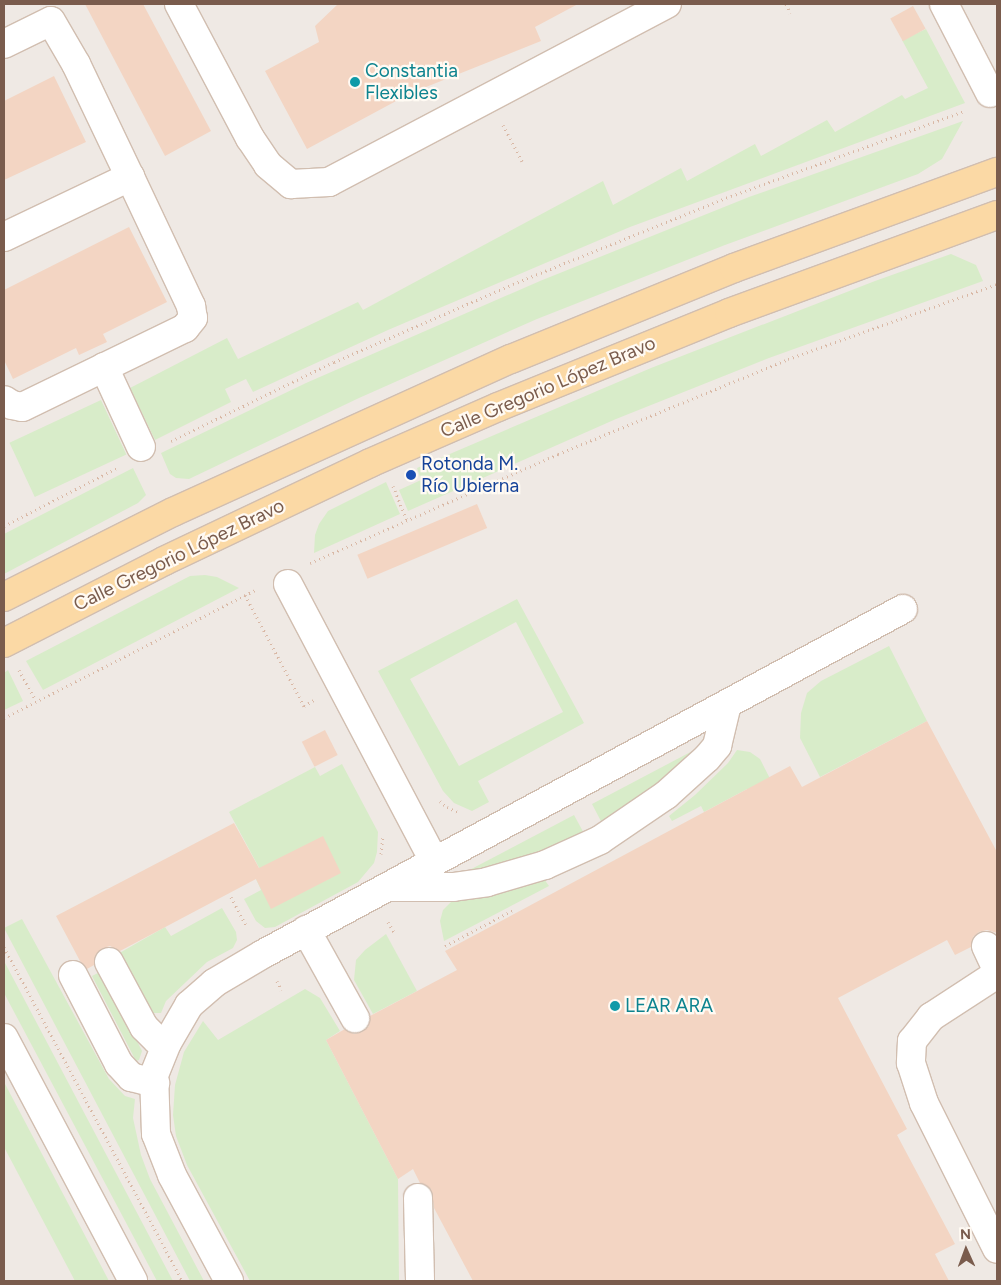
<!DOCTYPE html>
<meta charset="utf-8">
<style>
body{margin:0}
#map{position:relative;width:1001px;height:1285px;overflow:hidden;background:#fdf6ec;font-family:Figtree,sans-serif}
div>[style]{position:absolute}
.industrial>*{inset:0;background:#efe9e4;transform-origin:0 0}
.green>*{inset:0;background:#d8ecc9;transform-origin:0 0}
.building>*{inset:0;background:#f3d5c3;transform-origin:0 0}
.path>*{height:3px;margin-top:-1.5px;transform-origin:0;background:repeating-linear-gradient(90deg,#d9b8a5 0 1px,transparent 0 5px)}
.roads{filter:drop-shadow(1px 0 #d1beb0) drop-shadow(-1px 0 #d1beb0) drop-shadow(0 1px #d1beb0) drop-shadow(0 -1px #d1beb0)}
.minor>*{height:28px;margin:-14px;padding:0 14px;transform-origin:14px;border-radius:14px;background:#fff}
.major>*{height:28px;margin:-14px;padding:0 14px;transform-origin:14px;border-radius:14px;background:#fbd9a5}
.dots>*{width:14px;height:14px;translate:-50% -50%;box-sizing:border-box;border:2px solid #fffaf3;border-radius:50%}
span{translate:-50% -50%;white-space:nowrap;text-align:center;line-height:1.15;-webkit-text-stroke:4.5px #fffaf3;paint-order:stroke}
.culture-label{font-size:19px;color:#0d838f}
.left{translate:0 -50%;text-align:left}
.street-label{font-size:19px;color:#7a5c4d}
.transit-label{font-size:19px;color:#164399}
.frame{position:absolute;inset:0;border:5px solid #7a5c4d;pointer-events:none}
.north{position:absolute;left:941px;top:1225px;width:50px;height:50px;-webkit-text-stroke:4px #fffaf3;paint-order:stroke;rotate:358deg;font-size:14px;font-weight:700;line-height:20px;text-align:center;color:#7a5c4d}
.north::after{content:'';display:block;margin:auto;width:18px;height:22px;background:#7a5c4d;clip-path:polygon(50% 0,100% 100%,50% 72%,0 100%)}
</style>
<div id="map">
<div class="industrial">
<div style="left:4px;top:4px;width:993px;height:1277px"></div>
</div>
<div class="green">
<div style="clip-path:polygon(926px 29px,965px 103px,630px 227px,388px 330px,253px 392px,246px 379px,225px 389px,231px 402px,155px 440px,130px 388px,227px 338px,238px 359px,358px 302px,363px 310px,603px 181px,613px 205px,681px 168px,687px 181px,755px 144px,761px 156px,827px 120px,835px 132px,902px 95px,905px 99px,928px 88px,902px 40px)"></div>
<div style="clip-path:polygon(963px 121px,942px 159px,918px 174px,725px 245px,537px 319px,359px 398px,189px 479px,176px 478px,170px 474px,161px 453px,306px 383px,540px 281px,749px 197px)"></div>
<div style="clip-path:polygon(951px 254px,976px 265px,983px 281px,769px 358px,616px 419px,408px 511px,399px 490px,421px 480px,417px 468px,651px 368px,875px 281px)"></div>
<div style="left:101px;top:400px;width:60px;height:101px;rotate:65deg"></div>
<div style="clip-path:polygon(133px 468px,146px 495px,138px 503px,4px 574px,4px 534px)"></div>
<div style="clip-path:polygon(386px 482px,400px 514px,314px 553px,315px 535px,319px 524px,328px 511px)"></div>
<div style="clip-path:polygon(205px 575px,217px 577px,239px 588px,43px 690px,26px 661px,190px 576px)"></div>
<div style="clip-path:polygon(evenodd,517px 599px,584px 723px,478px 781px,489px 802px,472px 811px,454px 803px,443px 791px,378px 671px,517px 599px,516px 622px,563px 712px,459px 766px,410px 679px,516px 622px)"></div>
<div style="clip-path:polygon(889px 646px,927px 721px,820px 777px,800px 738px,801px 713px,807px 693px,821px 681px)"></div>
<div style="clip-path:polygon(8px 670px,23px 701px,4px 710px,4px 673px)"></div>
<div style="clip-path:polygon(700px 747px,702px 749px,604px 827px,592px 804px)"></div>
<div style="clip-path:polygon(737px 750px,750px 752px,760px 759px,780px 798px,747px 789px,704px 812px,701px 806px,672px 821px,669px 816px,695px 795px,728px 763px)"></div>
<div style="clip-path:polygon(342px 764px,378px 832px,377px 852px,374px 863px,358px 882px,275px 927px,265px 928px,256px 921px,244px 899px,261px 890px,256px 879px,263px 875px,229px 812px,315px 767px,320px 776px)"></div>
<div style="clip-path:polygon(574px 815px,586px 837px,557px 850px,458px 876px)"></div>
<div style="clip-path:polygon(544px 879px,549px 886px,444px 941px,440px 921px,443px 910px,451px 902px,506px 892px)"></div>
<div style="clip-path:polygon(222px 908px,236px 932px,237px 940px,233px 948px,207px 962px,166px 1001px,161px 1013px,151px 1013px,116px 955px,165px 927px,171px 936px)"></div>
<div style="clip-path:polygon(22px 919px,109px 1079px,125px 1096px,135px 1099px,133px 1118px,141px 1155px,150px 1179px,204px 1281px,190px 1281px,4px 928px)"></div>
<div style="clip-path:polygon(386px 934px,417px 991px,373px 1014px,354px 980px,356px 960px,365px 950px)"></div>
<div style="clip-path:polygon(4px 961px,173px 1281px,157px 1281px,4px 993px)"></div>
<div style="clip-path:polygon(102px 971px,142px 1051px,139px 1060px,136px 1061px,92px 976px)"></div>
<div style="clip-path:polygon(305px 989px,320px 998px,340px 1031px,326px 1040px,398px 1179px,399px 1281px,250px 1281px,187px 1165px,176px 1136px,173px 1115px,175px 1085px,184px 1052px,203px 1021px,218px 1040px)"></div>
<div style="clip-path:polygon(4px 1082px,109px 1281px,75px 1281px,4px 1147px)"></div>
</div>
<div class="building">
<div style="clip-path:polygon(85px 4px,143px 4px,211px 131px,165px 156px)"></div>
<div style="clip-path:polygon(338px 4px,578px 4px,535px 27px,541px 41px,411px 93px,307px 149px,265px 71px,319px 42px,315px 26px)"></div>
<div style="left:913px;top:6px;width:26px;height:26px;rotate:61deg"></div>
<div style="clip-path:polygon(54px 76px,86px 142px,4px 180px,4px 101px)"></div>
<div style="clip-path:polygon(129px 227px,167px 302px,103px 334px,107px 342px,79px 355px,76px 348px,13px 379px,4px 360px,4px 290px)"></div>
<div style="left:477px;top:504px;width:26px;height:130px;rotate:67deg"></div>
<div style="clip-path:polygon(927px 721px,997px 852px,997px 933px,987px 930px,979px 932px,973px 937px,971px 947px,955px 955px,947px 940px,838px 998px,907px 1129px,897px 1135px,955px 1244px,935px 1254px,949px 1281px,473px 1281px,434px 1208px,431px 1189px,420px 1183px,413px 1169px,398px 1179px,326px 1040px,345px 1029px,354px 1034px,362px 1032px,369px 1026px,370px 1016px,457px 970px,445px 951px,790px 766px,802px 787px)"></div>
<div style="left:325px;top:730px;width:28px;height:26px;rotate:63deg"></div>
<div style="clip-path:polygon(234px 823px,259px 868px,323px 836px,341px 873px,271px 909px,256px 879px,120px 951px,110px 946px,101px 949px,96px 954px,94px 965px,87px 969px,80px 961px,56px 916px)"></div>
</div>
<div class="path">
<div style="left:786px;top:4px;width:10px;rotate:66deg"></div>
<div style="left:503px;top:125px;width:41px;rotate:62.2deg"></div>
<div style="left:171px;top:441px;width:181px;rotate:-25.9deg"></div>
<div style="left:334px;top:362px;width:195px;rotate:-23.5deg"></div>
<div style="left:513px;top:284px;width:235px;rotate:-22deg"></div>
<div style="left:731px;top:196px;width:248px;rotate:-20deg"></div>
<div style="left:393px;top:486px;width:37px;rotate:68deg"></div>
<div style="left:4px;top:526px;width:129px;rotate:-27.2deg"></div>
<div style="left:310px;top:563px;width:271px;rotate:-23.7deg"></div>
<div style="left:558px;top:454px;width:249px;rotate:-22.4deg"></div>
<div style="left:788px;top:359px;width:222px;rotate:-19.7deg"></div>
<div style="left:245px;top:595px;width:126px;rotate:62deg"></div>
<div style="left:304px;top:706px;width:12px;rotate:-31deg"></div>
<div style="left:19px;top:670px;width:35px;rotate:61deg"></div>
<div style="left:4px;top:718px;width:284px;rotate:-27deg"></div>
<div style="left:440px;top:801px;width:9px;rotate:41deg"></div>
<div style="left:447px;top:807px;width:14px;rotate:25deg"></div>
<div style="left:381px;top:854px;width:19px;rotate:-84deg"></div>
<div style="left:231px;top:897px;width:34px;rotate:62deg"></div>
<div style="left:388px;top:922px;width:12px;rotate:59deg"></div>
<div style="left:445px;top:946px;width:79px;rotate:-27.9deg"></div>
<div style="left:4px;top:947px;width:378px;rotate:61.9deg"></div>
<div style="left:277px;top:981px;width:10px;rotate:66deg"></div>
</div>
<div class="roads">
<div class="minor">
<div style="left:179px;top:4px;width:152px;rotate:62.1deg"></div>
<div style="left:250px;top:138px;width:32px;rotate:56deg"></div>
<div style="left:268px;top:165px;width:30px;rotate:40deg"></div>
<div style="left:291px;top:184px;width:38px;rotate:-3deg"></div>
<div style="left:329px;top:182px;width:382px;rotate:-27.8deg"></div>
<div style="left:944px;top:4px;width:100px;rotate:62.7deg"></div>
<div style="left:4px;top:44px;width:52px;rotate:-26.1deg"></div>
<div style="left:51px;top:21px;width:50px;rotate:59.8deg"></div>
<div style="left:76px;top:64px;width:125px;rotate:64.5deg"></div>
<div style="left:130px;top:177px;width:143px;rotate:64.7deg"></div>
<div style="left:191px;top:306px;width:12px;rotate:81deg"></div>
<div style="left:193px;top:318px;width:13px;rotate:129deg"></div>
<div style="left:185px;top:328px;width:181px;rotate:154.1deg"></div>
<div style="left:22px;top:407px;width:10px;rotate:-169deg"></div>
<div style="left:12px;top:405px;width:9px;rotate:-148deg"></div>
<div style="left:4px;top:237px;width:140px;rotate:-25.5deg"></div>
<div style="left:104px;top:367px;width:88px;rotate:65.2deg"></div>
<div style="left:288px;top:584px;width:313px;rotate:62.2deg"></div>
<div style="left:390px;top:887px;width:63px"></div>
<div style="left:453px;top:887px;width:34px;rotate:-8deg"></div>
<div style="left:487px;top:882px;width:60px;rotate:-16.3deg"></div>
<div style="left:545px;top:865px;width:60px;rotate:-24.4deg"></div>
<div style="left:600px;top:840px;width:80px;rotate:-34.3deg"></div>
<div style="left:666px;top:795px;width:55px;rotate:-42.1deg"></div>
<div style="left:707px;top:758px;width:16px;rotate:-50deg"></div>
<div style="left:717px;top:746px;width:43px;rotate:-76.6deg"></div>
<div style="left:306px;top:930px;width:101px;rotate:60.9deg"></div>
<div style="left:986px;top:946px;width:26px;rotate:65deg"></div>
<div style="left:109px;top:962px;width:74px;rotate:61.7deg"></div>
<div style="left:144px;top:1027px;width:18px;rotate:45deg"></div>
<div style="left:157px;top:1040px;width:10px;rotate:17deg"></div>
<div style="left:997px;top:974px;width:79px;rotate:146.9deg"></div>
<div style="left:931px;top:1017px;width:31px;rotate:128deg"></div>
<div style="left:912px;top:1041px;width:22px;rotate:93deg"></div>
<div style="left:911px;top:1063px;width:42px;rotate:72deg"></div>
<div style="left:924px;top:1103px;width:163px;rotate:63.4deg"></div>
<div style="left:73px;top:975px;width:100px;rotate:62.7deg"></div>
<div style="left:119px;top:1064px;width:18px;rotate:47deg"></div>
<div style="left:131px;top:1077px;width:25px;rotate:14deg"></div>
<div style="left:4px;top:1038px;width:275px;rotate:62deg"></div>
<div style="left:418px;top:1198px;width:83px;rotate:88.6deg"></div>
<div style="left:229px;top:1281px;width:120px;rotate:-118.3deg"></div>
<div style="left:172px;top:1175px;width:44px;rotate:-111.3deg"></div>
<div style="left:156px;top:1134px;width:59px;rotate:-91.9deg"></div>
<div style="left:154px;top:1075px;width:35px;rotate:-68deg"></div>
<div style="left:167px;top:1043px;width:44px;rotate:-59.9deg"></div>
<div style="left:189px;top:1005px;width:33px;rotate:-41deg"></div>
<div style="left:214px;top:983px;width:57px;rotate:-30.6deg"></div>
<div style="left:263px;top:954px;width:727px;rotate:-28.33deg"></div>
</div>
<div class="major">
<div style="left:4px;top:597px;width:189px;rotate:-26.7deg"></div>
<div style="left:173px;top:512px;width:371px;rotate:-24.4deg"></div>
<div style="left:511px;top:359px;width:241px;rotate:-22.2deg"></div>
<div style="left:734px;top:268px;width:280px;rotate:-20.1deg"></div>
<div style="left:4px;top:643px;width:180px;rotate:-27.1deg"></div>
<div style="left:164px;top:561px;width:228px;rotate:-25.4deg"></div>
<div style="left:370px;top:463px;width:140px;rotate:-23.6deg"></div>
<div style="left:498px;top:407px;width:249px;rotate:-22.1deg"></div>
<div style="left:729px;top:313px;width:285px;rotate:-20.1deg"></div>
</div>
</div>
<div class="dots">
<div style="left:355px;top:82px;background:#0f9aa8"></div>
<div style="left:411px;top:475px;background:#1a4fb4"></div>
<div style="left:615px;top:1006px;background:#0f9aa8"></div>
</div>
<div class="culture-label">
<span class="left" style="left:365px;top:82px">Constantia<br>Flexibles</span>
<span class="left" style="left:625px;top:1006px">LEAR ARA</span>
</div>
<div class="street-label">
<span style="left:548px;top:387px;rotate:-23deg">Calle Gregorio López Bravo</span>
<span style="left:179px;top:555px;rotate:-26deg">Calle Gregorio López Bravo</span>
</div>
<div class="transit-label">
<span class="left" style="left:421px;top:475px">Rotonda M.<br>Río Ubierna</span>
</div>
<div class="frame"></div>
<div class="north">N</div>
</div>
